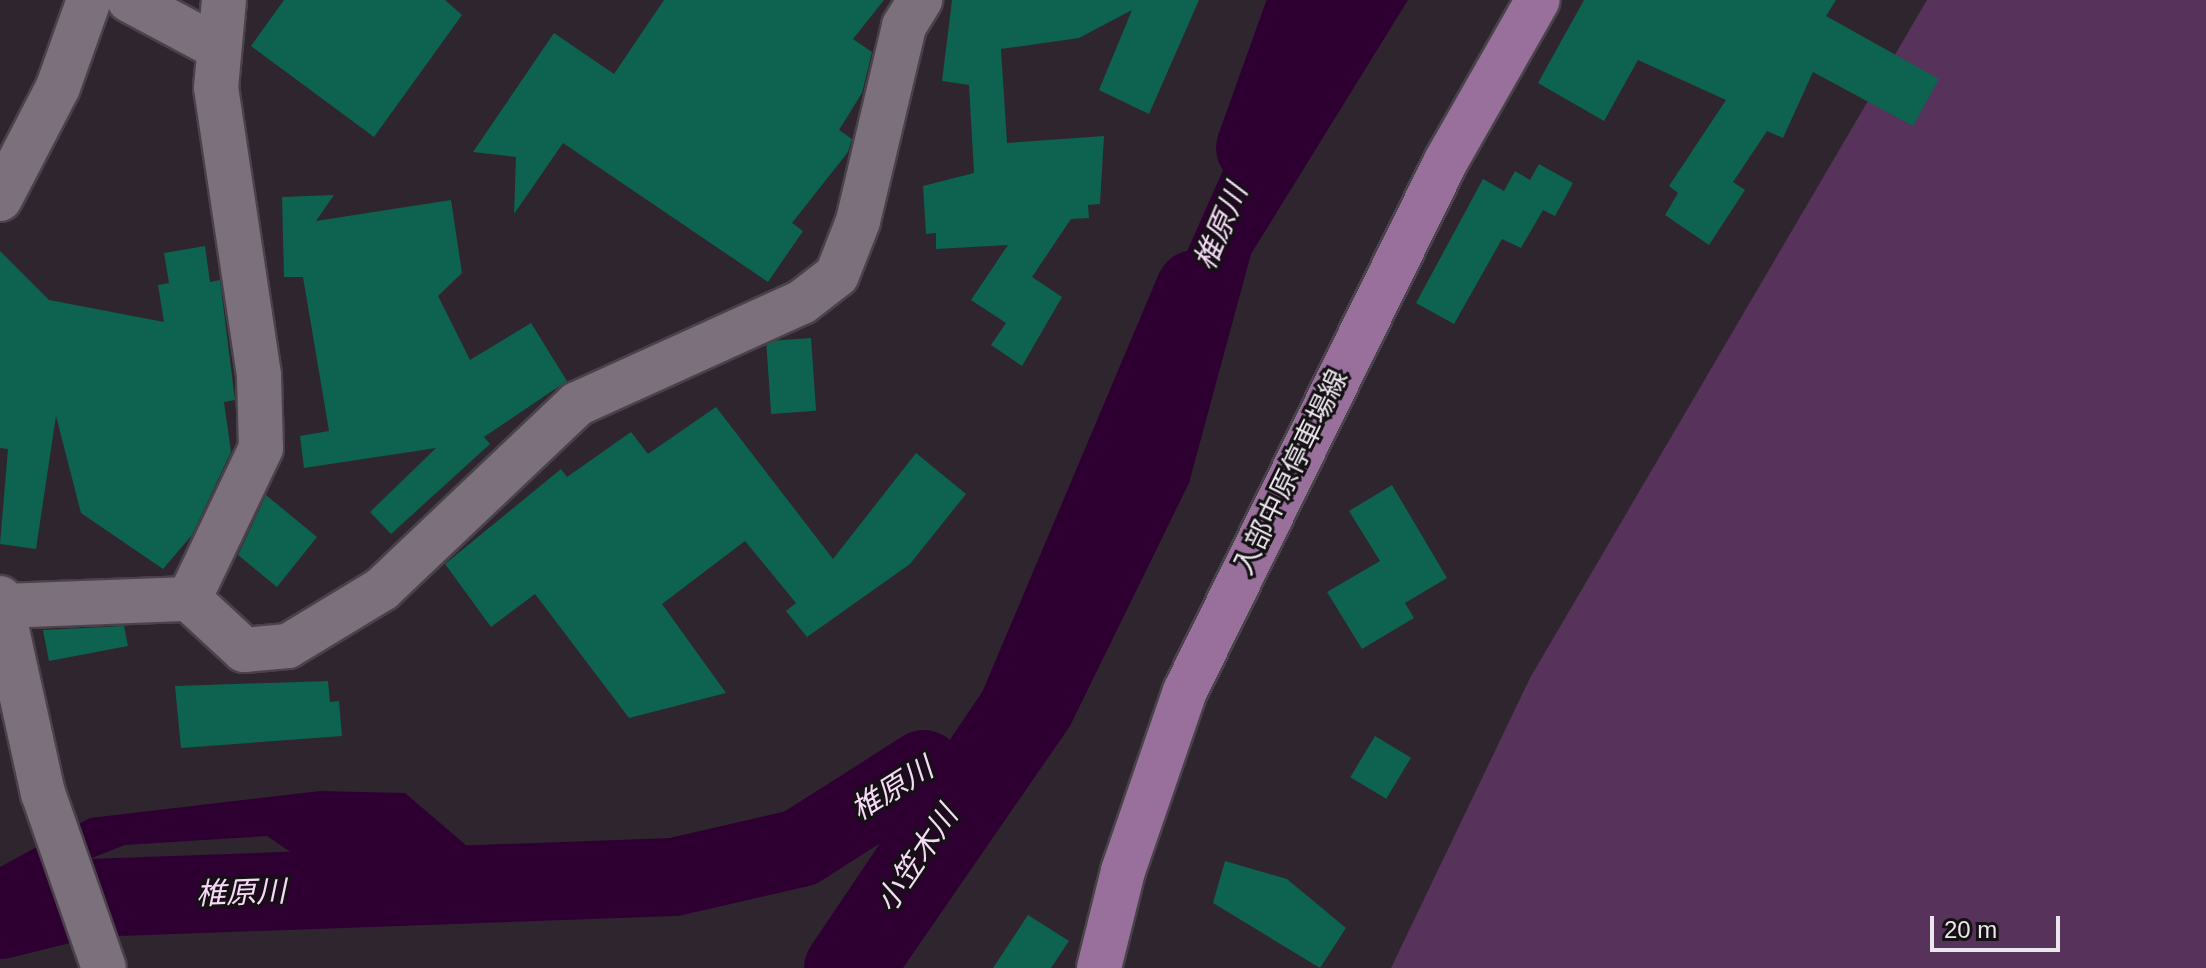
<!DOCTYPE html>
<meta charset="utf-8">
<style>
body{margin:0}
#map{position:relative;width:2206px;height:968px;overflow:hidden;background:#2f252f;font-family:Arial,"Noto Sans JP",sans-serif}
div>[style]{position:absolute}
.green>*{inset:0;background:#57325a}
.water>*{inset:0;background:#2d0031}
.river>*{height:78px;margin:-39px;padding:0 39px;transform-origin:39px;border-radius:39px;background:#2d0031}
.building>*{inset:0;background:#0d6250;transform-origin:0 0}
.roads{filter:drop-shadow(2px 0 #4a424a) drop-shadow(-2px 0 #4a424a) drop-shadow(0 2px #4a424a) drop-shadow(0 -2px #4a424a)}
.minor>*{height:44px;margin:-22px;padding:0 22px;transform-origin:22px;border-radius:22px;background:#7b707c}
.major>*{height:44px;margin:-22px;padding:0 22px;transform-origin:22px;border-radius:22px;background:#98709b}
span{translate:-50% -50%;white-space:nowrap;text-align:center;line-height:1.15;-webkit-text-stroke:6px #141014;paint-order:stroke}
.street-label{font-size:28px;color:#ebe5ec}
.water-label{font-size:30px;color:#f6d8f7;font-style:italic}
.scale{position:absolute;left:1930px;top:916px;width:130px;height:36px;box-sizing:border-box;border:4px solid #ebe5ec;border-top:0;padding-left:10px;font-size:24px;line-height:28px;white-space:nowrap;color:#ebe5ec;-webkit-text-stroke:6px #141014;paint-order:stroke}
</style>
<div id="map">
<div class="green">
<div style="clip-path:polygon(1927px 0,2206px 0,2206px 968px,1391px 968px,1530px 678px)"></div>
</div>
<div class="water">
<div style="clip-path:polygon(1320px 0,1408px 0,1251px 254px,1189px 483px,1070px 726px,903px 968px,882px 968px,999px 764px,921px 788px,673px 898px,518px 907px,403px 859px,323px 874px,267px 836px,125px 845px,0 894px,0 867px,90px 818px,320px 791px,405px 793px,487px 863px,652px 885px,764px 849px,1040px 689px,1094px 607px,1089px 587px,1144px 470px,1158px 400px,1144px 353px,1161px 310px,1224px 168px)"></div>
</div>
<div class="river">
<div style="left:1255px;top:148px;width:157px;rotate:-70.3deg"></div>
<div style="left:0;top:920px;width:93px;rotate:-13.7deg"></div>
<div style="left:90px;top:898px;width:584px;rotate:-2.06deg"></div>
<div style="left:674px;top:877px;width:129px;rotate:-13deg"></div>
<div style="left:800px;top:848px;width:147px;rotate:-32.5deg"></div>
<div style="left:843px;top:968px;width:311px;rotate:-56deg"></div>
<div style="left:1017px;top:710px;width:457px;rotate:-67.1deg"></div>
</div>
<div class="building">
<div style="clip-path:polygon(284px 0,445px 0,462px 15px,374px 137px,251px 46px)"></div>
<div style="clip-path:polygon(664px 0,884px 0,853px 39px,872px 52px,862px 93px,839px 130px,852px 139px,848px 152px,792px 223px,803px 231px,768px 282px,563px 143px,514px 214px,516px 157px,473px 152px,554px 33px,614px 74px)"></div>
<div style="clip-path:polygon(952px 0,1199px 0,1149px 114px,1099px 90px,1132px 10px,1079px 38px,1001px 49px,1007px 143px,1104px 136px,1100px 204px,1088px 205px,1089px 218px,1071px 219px,1032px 277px,1062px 297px,1022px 366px,991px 345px,1006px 323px,971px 300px,1008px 245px,936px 249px,936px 233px,926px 234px,923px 186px,974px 173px,969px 85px,942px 81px)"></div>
<div style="clip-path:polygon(1584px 0,1836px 0,1826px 16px,1939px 79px,1913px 126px,1813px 72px,1783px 138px,1767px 131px,1733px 182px,1745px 190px,1709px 245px,1665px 215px,1678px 193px,1669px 186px,1726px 100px,1638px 60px,1604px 121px,1538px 83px)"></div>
<div style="clip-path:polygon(1539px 164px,1573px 183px,1555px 216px,1543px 210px,1521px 248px,1502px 239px,1454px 324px,1416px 303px,1483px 179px,1504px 191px,1515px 171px,1530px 180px)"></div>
<div style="clip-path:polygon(334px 195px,316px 221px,451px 200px,462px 273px,438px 296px,470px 360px,531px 323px,567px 381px,484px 437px,490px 444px,391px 534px,370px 512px,436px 448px,304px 468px,300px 436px,329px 431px,303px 277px,284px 277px,282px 197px)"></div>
<div style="clip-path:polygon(205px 246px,210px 282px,220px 280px,235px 400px,224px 402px,231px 452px,192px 535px,163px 569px,81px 513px,56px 416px,36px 549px,0 544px,8px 449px,0 448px,0 251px,49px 300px,164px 322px,158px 285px,169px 283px,164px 253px)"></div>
<div style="left:811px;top:338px;width:73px;height:45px;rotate:86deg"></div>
<div style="clip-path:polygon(716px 407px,833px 559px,916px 453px,966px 494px,910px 564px,807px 637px,786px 611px,796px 603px,745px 541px,662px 604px,726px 693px,629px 718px,535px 594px,491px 627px,445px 564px,561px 469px,567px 477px,631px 432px,648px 454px)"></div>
<div style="clip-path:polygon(1392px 485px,1447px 578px,1405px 603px,1414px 618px,1362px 649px,1327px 592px,1380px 561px,1349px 511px)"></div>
<div style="clip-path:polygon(266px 495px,317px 537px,277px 587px,238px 555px)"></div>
<div style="clip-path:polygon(124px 626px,128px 646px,49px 661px,43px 630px)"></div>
<div style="clip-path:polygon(328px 681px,330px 702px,339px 701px,342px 736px,181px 748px,175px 686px)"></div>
<div style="left:1375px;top:736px;width:42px;height:48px;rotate:31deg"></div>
<div style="clip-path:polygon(1225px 861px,1287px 879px,1346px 928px,1320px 968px,1213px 903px)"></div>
<div style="clip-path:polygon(1028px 915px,1069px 941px,1051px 968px,993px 968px)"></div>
</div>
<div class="roads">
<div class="minor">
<div style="left:129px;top:0;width:100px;rotate:28.1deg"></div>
<div style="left:0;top:199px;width:126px;rotate:-62.6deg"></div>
<div style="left:58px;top:87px;width:92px;rotate:-70.4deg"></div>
<div style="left:0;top:598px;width:200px;rotate:77.6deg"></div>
<div style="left:43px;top:793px;width:185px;rotate:70.8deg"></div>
<div style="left:189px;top:599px;width:167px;rotate:-64.5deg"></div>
<div style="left:261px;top:448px;width:73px;rotate:-91.6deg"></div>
<div style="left:259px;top:375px;width:290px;rotate:-98.5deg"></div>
<div style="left:216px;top:88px;width:88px;rotate:-84.8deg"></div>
<div style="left:3px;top:606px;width:186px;rotate:-2.2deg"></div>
<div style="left:189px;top:599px;width:75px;rotate:42.8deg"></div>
<div style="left:244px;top:650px;width:44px;rotate:-5.2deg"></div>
<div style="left:288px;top:646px;width:110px;rotate:-31.2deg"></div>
<div style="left:382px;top:589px;width:269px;rotate:-43.5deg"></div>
<div style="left:577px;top:404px;width:247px;rotate:-24.4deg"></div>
<div style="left:802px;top:302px;width:44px;rotate:-37.6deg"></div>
<div style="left:837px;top:275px;width:58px;rotate:-68.7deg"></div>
<div style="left:858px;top:221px;width:200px;rotate:-76.7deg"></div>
<div style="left:904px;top:26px;width:31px;rotate:-58deg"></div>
</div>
<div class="major">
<div style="left:1099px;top:968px;width:100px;rotate:-76.1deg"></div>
<div style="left:1123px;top:871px;width:190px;rotate:-71deg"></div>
<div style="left:1185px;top:691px;width:591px;rotate:-63.78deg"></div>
<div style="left:1446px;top:161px;width:185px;rotate:-60.3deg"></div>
</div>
</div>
<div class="street-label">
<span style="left:1291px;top:472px;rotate:-64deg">入部中原停車場線</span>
</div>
<div class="water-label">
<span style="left:1221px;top:227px;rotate:-67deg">椎原川</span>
<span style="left:892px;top:789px;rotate:-32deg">椎原川</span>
<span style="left:917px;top:859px;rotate:-56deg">小笠木川</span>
<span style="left:241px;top:893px;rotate:-2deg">椎原川</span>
</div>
<div class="scale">20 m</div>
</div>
